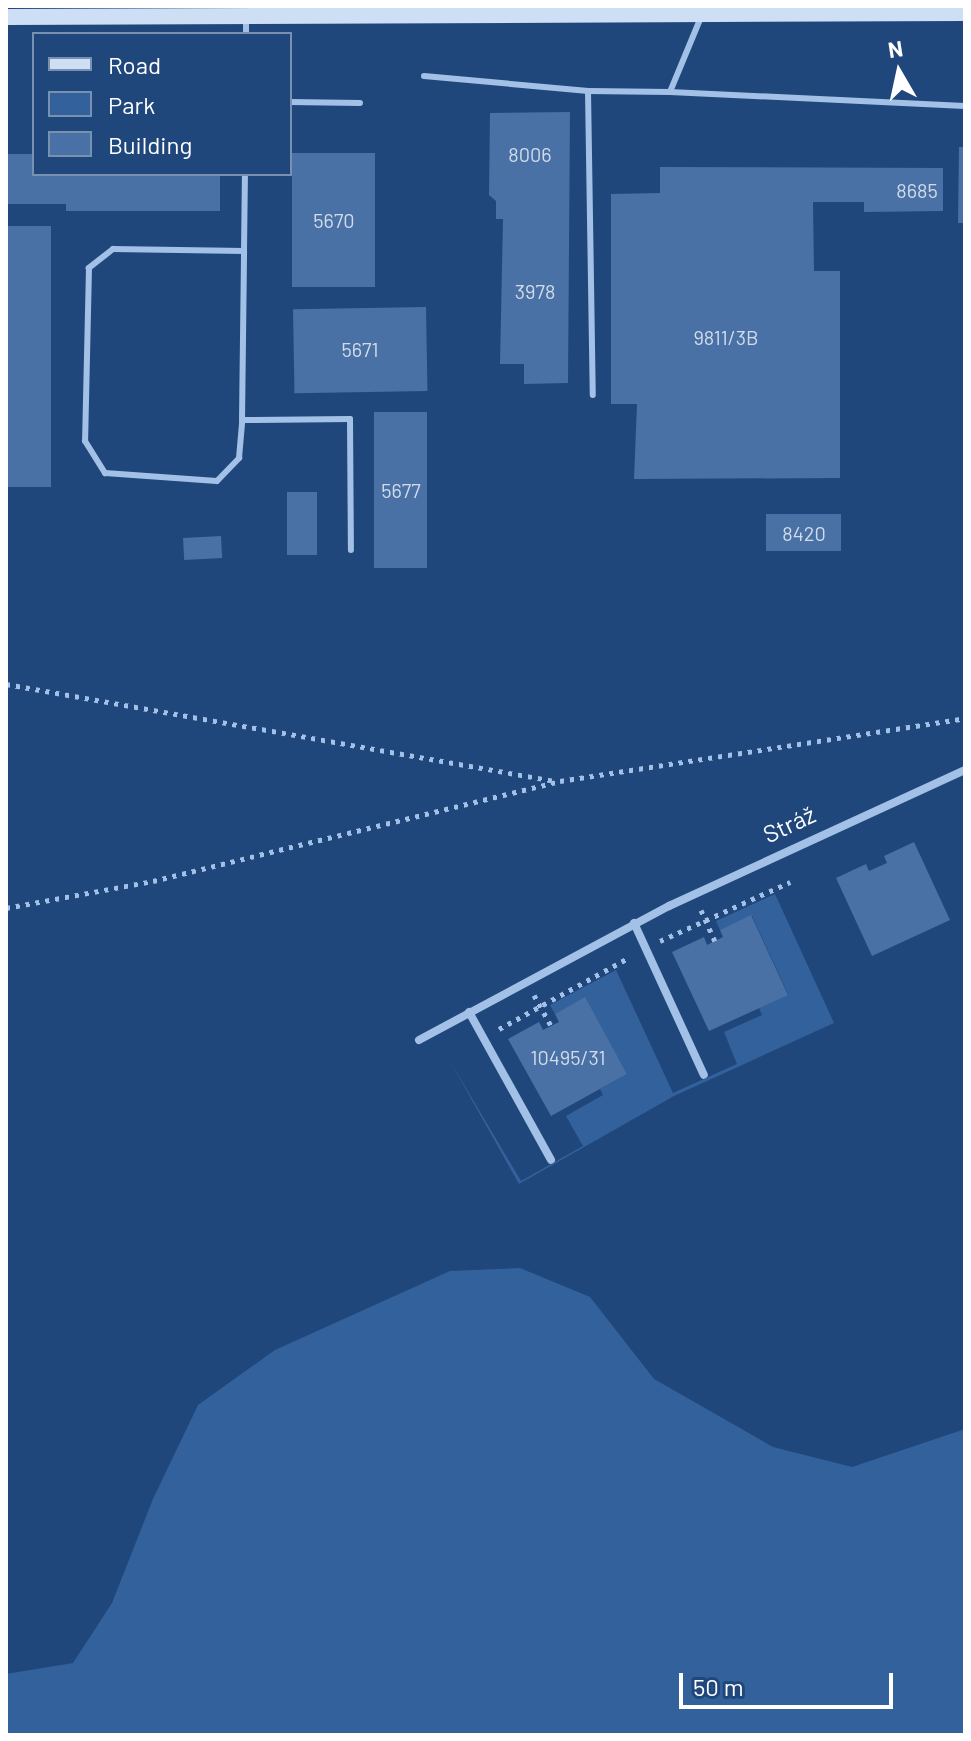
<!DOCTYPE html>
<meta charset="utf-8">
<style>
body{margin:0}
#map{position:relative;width:971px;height:1741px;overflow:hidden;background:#20477c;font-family:Barlow,sans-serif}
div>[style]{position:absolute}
.green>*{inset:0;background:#33619b}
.building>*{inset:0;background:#4971a6;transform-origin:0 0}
.path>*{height:5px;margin-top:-2.5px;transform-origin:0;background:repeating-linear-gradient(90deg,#a3c1e6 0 4px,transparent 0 10px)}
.lane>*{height:6px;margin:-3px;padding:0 3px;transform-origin:3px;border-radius:3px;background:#a3c1e6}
.street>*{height:8px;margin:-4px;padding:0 4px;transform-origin:4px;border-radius:4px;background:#a3c1e6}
.secondary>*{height:16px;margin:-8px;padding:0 8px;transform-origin:8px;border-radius:8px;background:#cddef5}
span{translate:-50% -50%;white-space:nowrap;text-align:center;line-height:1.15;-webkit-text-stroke:6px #20477c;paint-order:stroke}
.number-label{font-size:20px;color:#d2dce9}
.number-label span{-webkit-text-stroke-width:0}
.street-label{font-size:24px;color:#fff}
.frame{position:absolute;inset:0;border:8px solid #fff;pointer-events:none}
.legend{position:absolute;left:32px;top:32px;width:260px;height:144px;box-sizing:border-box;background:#20477c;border:2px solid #7991b0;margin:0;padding:10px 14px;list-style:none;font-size:24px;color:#fff}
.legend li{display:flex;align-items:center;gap:16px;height:40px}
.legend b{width:40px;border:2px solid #7991b0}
.north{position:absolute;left:859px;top:32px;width:80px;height:80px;-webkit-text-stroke:6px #20477c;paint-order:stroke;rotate:351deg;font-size:22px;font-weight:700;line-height:32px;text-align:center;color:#fff}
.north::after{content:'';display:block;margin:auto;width:28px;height:36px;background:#fff;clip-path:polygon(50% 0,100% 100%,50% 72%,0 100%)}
.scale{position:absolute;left:679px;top:1673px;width:214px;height:36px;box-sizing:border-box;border:4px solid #fff;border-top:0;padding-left:10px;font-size:24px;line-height:28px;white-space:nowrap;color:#fff;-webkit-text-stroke:6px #20477c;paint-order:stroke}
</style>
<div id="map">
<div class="green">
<div style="clip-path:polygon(775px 894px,834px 1023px,674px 1096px,519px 1184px,450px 1061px,521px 1181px,583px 1146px,566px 1116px,603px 1095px,600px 1089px,627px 1074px,585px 998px,555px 1014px,550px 1005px,616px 970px,673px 1093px,737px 1064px,724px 1032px,762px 1015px,759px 1008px,788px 994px,752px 916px,720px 930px,716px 921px)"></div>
<div style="clip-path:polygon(520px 1268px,590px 1297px,654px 1379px,773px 1447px,852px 1467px,965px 1429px,965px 1735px,6px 1735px,6px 1674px,73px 1663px,112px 1603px,153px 1499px,198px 1405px,275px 1350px,450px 1271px)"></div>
</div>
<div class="building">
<div style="clip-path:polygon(570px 112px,568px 383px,524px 384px,524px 364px,500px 364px,503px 219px,496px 219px,496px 201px,489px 195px,490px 113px)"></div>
<div style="clip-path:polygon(959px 147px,965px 147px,965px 223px,958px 223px)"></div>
<div style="left:292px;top:153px;width:83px;height:134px"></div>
<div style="clip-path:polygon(6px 154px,34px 154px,34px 174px,220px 174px,220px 211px,66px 211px,66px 204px,6px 204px)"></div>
<div style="clip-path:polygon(660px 167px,943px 168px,943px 211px,864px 212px,864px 202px,813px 202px,814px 271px,840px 271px,840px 478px,634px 479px,637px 404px,611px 404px,611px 194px,660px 193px)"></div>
<div style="left:6px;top:226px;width:45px;height:261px"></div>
<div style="left:426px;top:307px;width:84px;height:133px;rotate:89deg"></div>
<div style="left:427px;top:412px;width:156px;height:53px;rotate:90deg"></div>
<div style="left:317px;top:492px;width:63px;height:30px;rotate:90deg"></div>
<div style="left:766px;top:514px;width:75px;height:37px"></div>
<div style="left:221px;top:536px;width:22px;height:38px;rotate:87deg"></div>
<div style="clip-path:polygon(914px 842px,950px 920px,872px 956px,836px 878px,866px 864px,869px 871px,887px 863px,884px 856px)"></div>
<div style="clip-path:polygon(751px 915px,788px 995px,709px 1031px,672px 952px,704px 937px,707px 945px,723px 937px,720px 930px)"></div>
<div style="clip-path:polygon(585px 997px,627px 1074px,551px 1116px,508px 1039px,539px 1022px,543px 1030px,559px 1022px,555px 1014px)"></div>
</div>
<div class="path">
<div style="left:6px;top:684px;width:558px;rotate:10.02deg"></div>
<div style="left:6px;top:908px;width:149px;rotate:-10.4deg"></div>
<div style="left:153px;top:881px;width:419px;rotate:-13.8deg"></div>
<div style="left:560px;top:781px;width:410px;rotate:-8.8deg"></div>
<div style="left:701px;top:910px;width:34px;rotate:66deg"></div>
<div style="left:660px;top:941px;width:143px;rotate:-24.4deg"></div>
<div style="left:534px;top:995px;width:35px;rotate:61deg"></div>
<div style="left:499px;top:1029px;width:149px;rotate:-28.8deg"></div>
</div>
<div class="lane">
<div style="left:701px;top:17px;width:81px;rotate:112.5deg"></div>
<div style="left:670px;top:92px;width:295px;rotate:2.7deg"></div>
<div style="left:246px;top:34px;width:15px;rotate:-90deg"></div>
<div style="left:424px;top:76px;width:165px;rotate:5.2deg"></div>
<div style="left:588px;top:91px;width:82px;rotate:0.7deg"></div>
<div style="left:588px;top:91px;width:304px;rotate:89.1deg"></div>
<div style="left:290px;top:102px;width:70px;rotate:0.8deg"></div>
<div style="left:244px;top:251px;width:131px;rotate:-179.1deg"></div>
<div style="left:113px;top:249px;width:31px;rotate:142deg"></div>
<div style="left:89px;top:268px;width:173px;rotate:91.3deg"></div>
<div style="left:85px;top:441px;width:38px;rotate:58deg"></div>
<div style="left:105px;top:473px;width:112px;rotate:4.1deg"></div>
<div style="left:217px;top:481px;width:32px;rotate:-46deg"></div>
<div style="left:239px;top:458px;width:38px;rotate:-85deg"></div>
<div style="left:242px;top:420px;width:169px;rotate:-89.3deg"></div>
<div style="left:244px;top:251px;width:77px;rotate:-89.3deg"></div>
<div style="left:242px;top:420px;width:108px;rotate:-0.5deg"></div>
<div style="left:350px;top:419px;width:131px;rotate:89.6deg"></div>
</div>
<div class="street">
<div style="left:634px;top:923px;width:167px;rotate:65.3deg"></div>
<div style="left:469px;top:1012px;width:169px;rotate:61deg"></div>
<div style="left:419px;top:1040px;width:284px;rotate:-28.2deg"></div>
<div style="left:669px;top:906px;width:326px;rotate:-24.7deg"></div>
</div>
<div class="secondary">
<div style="left:6px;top:17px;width:959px;rotate:-0.24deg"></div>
</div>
<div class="number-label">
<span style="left:530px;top:154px">8006</span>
<span style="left:917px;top:190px">8685</span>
<span style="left:334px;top:220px">5670</span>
<span style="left:535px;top:291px">3978</span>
<span style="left:726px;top:337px">9811/3B</span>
<span style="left:360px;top:349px">5671</span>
<span style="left:401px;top:490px">5677</span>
<span style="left:804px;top:533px">8420</span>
<span style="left:568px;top:1057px">10495/31</span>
</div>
<div class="street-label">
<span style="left:789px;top:824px;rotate:-25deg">Stráž</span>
</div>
<div class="frame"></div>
<ul class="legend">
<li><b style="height:10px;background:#cddef5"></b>Road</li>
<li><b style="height:22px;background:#33619b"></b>Park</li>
<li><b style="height:22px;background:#4971a6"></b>Building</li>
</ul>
<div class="north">N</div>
<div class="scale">50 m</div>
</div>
